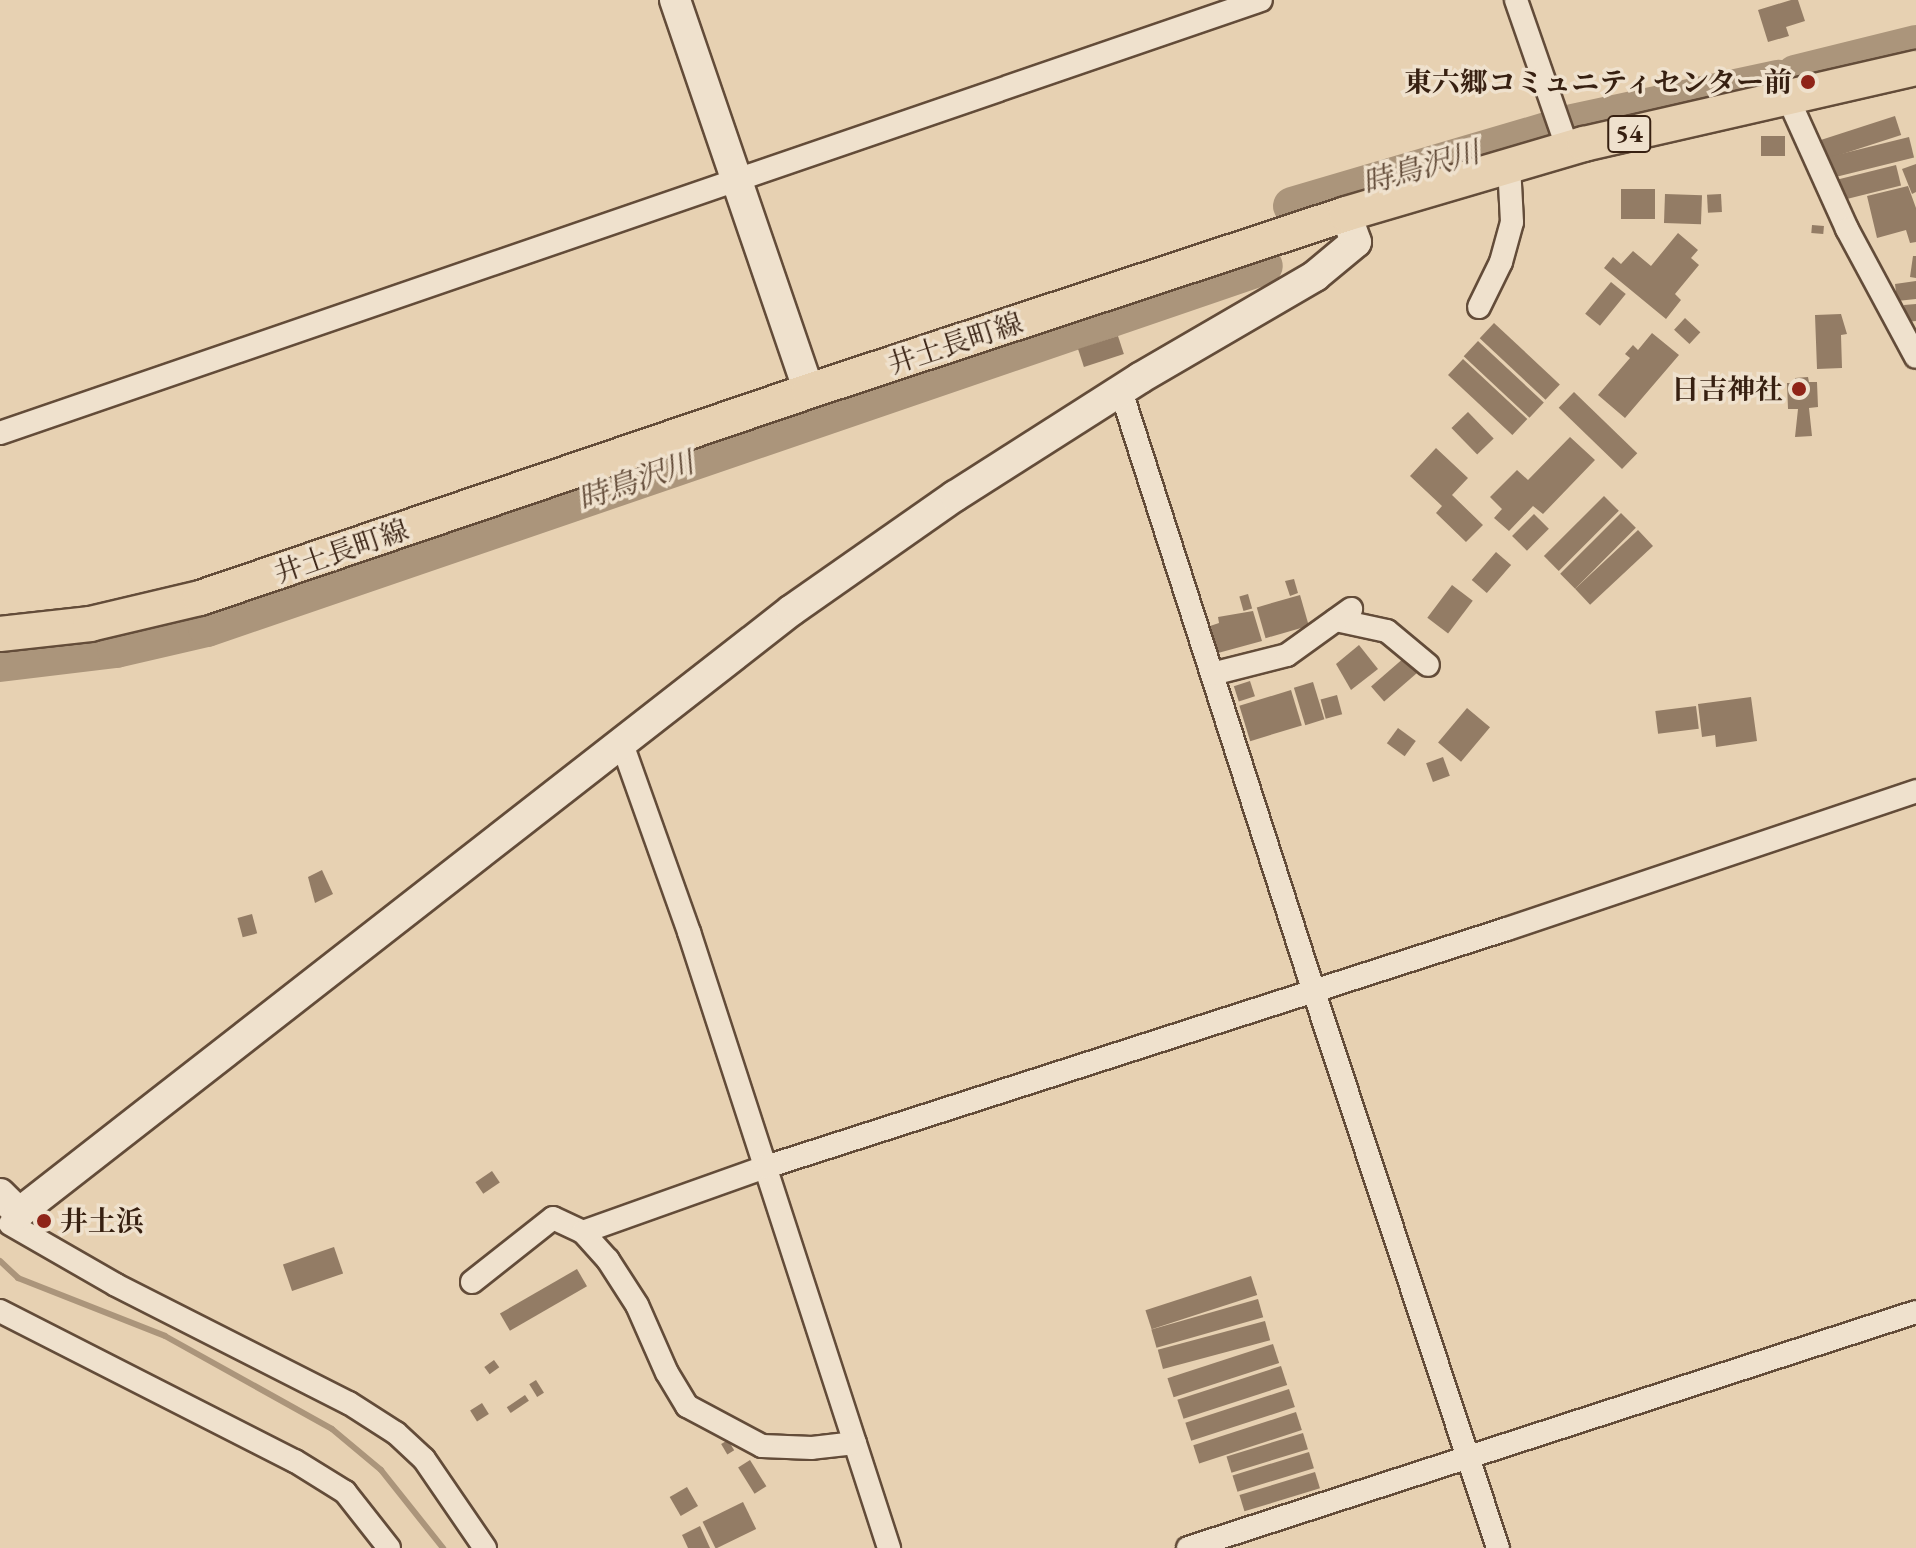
<!DOCTYPE html>
<meta charset="utf-8">
<style>
body{margin:0}
#map{position:relative;width:1916px;height:1548px;overflow:hidden;background:#e7d1b2;font-family:"EB Garamond","Noto Serif JP",serif}
div>[style]{position:absolute}
.stream>*{height:6px;margin:-3px;padding:0 3px;transform-origin:3px;border-radius:3px;background:#ab957b}
.river>*{height:38px;margin:-19px;padding:0 19px;transform-origin:19px;border-radius:19px;background:#ab957b}
.building>*{inset:0;background:#937c65;transform-origin:0 0}
.roads{filter:drop-shadow(2px 0 #634c39) drop-shadow(-2px 0 #634c39) drop-shadow(0 2px #634c39) drop-shadow(0 -2px #634c39)}
.street>*{height:22px;margin:-11px;padding:0 11px;transform-origin:11px;border-radius:11px;background:#efe1cd}
.secondary>*{height:30px;margin:-15px;padding:0 15px;transform-origin:15px;border-radius:15px;background:#efe1cd}
.primary>*{height:34px;margin:-17px;padding:0 17px;transform-origin:17px;border-radius:17px;background:#e7d1b2}
.dots>*{width:22px;height:22px;translate:-50% -50%;box-sizing:border-box;border:4px solid #efe1cd;border-radius:50%}
span{translate:-50% -50%;white-space:nowrap;text-align:center;line-height:1.15;-webkit-text-stroke:7px #efe1cd;paint-order:stroke}
.shield-label span{padding:2px 6px;background:#efe1cd;border:2px solid;border-radius:6px;-webkit-text-stroke-width:0}
.shield-label{font-size:26px;color:#372011;font-weight:700}
.poi-label{font-size:28px;color:#372011;font-weight:700}
.right{translate:-100% -50%;text-align:right}
.left{translate:0 -50%;text-align:left}
.street-label{font-size:28px;color:#372011}
.water-label{font-size:30px;color:#604936;font-style:italic}
</style>
<div id="map">
<div class="stream">
<div style="left:0;top:1261px;width:25px;rotate:43deg"></div>
<div style="left:18px;top:1278px;width:158px;rotate:21.5deg"></div>
<div style="left:165px;top:1336px;width:191px;rotate:29.1deg"></div>
<div style="left:332px;top:1429px;width:64px;rotate:39.9deg"></div>
<div style="left:381px;top:1470px;width:100px;rotate:51.5deg"></div>
</div>
<div class="river">
<div style="left:1795px;top:74px;width:125px;rotate:-13.9deg"></div>
<div style="left:1572px;top:123px;width:211px;rotate:-12.1deg"></div>
<div style="left:1292px;top:206px;width:269px;rotate:-16.4deg"></div>
<div style="left:0;top:663px;width:117px;rotate:-6.9deg"></div>
<div style="left:116px;top:649px;width:93px;rotate:-13deg"></div>
<div style="left:207px;top:628px;width:1117px;rotate:-18.91deg"></div>
</div>
<div class="building">
<div style="clip-path:polygon(1791px 0,1798px 0,1805px 21px,1786px 27px,1789px 36px,1768px 42px,1758px 10px)"></div>
<div style="left:1895px;top:116px;width:20px;height:78px;rotate:72deg"></div>
<div style="left:1761px;top:136px;width:24px;height:20px"></div>
<div style="left:1909px;top:137px;width:21px;height:84px;rotate:76deg"></div>
<div style="clip-path:polygon(1916px 164px,1916px 192px,1912px 194px,1902px 169px)"></div>
<div style="left:1896px;top:165px;width:21px;height:59px;rotate:76deg"></div>
<div style="clip-path:polygon(1908px 186px,1916px 208px,1916px 242px,1910px 243px,1906px 230px,1877px 238px,1867px 196px)"></div>
<div style="left:1621px;top:189px;width:34px;height:30px"></div>
<div style="left:1665px;top:194px;width:37px;height:29px;rotate:2deg"></div>
<div style="left:1721px;top:194px;width:18px;height:14px;rotate:87deg"></div>
<div style="left:1812px;top:225px;width:12px;height:8px;rotate:5deg"></div>
<div style="clip-path:polygon(1678px 233px,1698px 250px,1691px 258px,1699px 265px,1675px 294px,1681px 300px,1666px 319px,1604px 268px,1613px 257px,1621px 264px,1633px 251px,1651px 266px)"></div>
<div style="clip-path:polygon(1913px 256px,1916px 256px,1916px 278px,1910px 277px)"></div>
<div style="clip-path:polygon(1916px 281px,1916px 299px,1897px 301px,1895px 284px)"></div>
<div style="left:1611px;top:282px;width:19px;height:41px;rotate:39deg"></div>
<div style="clip-path:polygon(1916px 304px,1916px 321px,1906px 322px,1904px 305px)"></div>
<div style="clip-path:polygon(1841px 314px,1847px 334px,1841px 335px,1842px 368px,1817px 369px,1815px 315px)"></div>
<div style="left:1685px;top:318px;width:21px;height:16px;rotate:43deg"></div>
<div style="left:1494px;top:323px;width:90px;height:21px;rotate:43deg"></div>
<div style="clip-path:polygon(1652px 333px,1679px 355px,1625px 418px,1598px 395px,1630px 358px,1625px 354px,1633px 345px,1638px 350px)"></div>
<div style="left:1118px;top:336px;width:19px;height:42px;rotate:72deg"></div>
<div style="left:1478px;top:341px;width:90px;height:21px;rotate:43deg"></div>
<div style="left:1463px;top:359px;width:88px;height:22px;rotate:43deg"></div>
<div style="clip-path:polygon(1808px 377px,1809px 382px,1817px 382px,1818px 407px,1809px 408px,1812px 436px,1795px 437px,1798px 409px,1788px 409px,1787px 383px,1795px 383px,1795px 378px)"></div>
<div style="left:1574px;top:392px;width:88px;height:22px;rotate:44deg"></div>
<div style="left:1468px;top:412px;width:37px;height:23px;rotate:46deg"></div>
<div style="clip-path:polygon(1570px 437px,1595px 460px,1543px 514px,1533px 506px,1509px 531px,1494px 518px,1502px 509px,1490px 497px,1517px 470px,1528px 480px)"></div>
<div style="clip-path:polygon(1436px 448px,1468px 478px,1452px 495px,1483px 525px,1466px 542px,1436px 513px,1442px 506px,1410px 476px)"></div>
<div style="left:1604px;top:496px;width:21px;height:85px;rotate:45deg"></div>
<div style="left:1621px;top:513px;width:21px;height:86px;rotate:45deg"></div>
<div style="left:1534px;top:514px;width:21px;height:31px;rotate:45deg"></div>
<div style="left:1638px;top:530px;width:22px;height:86px;rotate:47deg"></div>
<div style="left:1496px;top:552px;width:20px;height:37px;rotate:41deg"></div>
<div style="clip-path:polygon(1294px 579px,1298px 593px,1290px 596px,1285px 581px)"></div>
<div style="left:1452px;top:585px;width:26px;height:41px;rotate:37deg"></div>
<div style="left:1248px;top:594px;width:15px;height:9px;rotate:74deg"></div>
<div style="left:1300px;top:595px;width:32px;height:45px;rotate:74deg"></div>
<div style="clip-path:polygon(1253px 611px,1262px 641px,1218px 653px,1210px 626px,1219px 623px,1218px 617px)"></div>
<div style="clip-path:polygon(1359px 645px,1378px 669px,1351px 690px,1336px 664px)"></div>
<div style="left:1405px;top:657px;width:20px;height:45px;rotate:49deg"></div>
<div style="left:1250px;top:681px;width:16px;height:17px;rotate:72deg"></div>
<div style="left:1313px;top:682px;width:39px;height:20px;rotate:73deg"></div>
<div style="left:1291px;top:690px;width:37px;height:54px;rotate:73deg"></div>
<div style="left:1337px;top:695px;width:20px;height:17px;rotate:75deg"></div>
<div style="clip-path:polygon(1751px 697px,1757px 741px,1716px 747px,1715px 735px,1702px 737px,1698px 704px)"></div>
<div style="left:1696px;top:706px;width:23px;height:41px;rotate:83deg"></div>
<div style="left:1467px;top:708px;width:30px;height:45px;rotate:40deg"></div>
<div style="left:1398px;top:728px;width:22px;height:19px;rotate:36deg"></div>
<div style="left:1443px;top:757px;width:20px;height:18px;rotate:70deg"></div>
<div style="clip-path:polygon(322px 870px,333px 894px,315px 903px,308px 877px)"></div>
<div style="left:252px;top:914px;width:20px;height:15px;rotate:75deg"></div>
<div style="left:492px;top:1171px;width:14px;height:20px;rotate:56deg"></div>
<div style="left:334px;top:1247px;width:28px;height:54px;rotate:71deg"></div>
<div style="left:577px;top:1269px;width:20px;height:89px;rotate:60deg"></div>
<div style="left:1251px;top:1276px;width:20px;height:111px;rotate:72deg"></div>
<div style="left:1258px;top:1299px;width:19px;height:111px;rotate:74deg"></div>
<div style="left:1265px;top:1321px;width:20px;height:111px;rotate:75deg"></div>
<div style="left:1273px;top:1344px;width:20px;height:111px;rotate:72deg"></div>
<div style="left:494px;top:1360px;width:9px;height:12px;rotate:54deg"></div>
<div style="left:1281px;top:1366px;width:20px;height:109px;rotate:72deg"></div>
<div style="left:536px;top:1380px;width:15px;height:8px;rotate:58deg"></div>
<div style="left:1289px;top:1389px;width:19px;height:109px;rotate:72deg"></div>
<div style="left:525px;top:1395px;width:7px;height:22px;rotate:56deg"></div>
<div style="left:482px;top:1403px;width:13px;height:14px;rotate:58deg"></div>
<div style="left:1296px;top:1412px;width:19px;height:108px;rotate:72deg"></div>
<div style="left:1303px;top:1433px;width:17px;height:80px;rotate:73deg"></div>
<div style="left:728px;top:1440px;width:12px;height:8px;rotate:59deg"></div>
<div style="left:1309px;top:1452px;width:17px;height:80px;rotate:73deg"></div>
<div style="left:750px;top:1460px;width:31px;height:14px;rotate:58deg"></div>
<div style="left:1315px;top:1472px;width:17px;height:79px;rotate:73deg"></div>
<div style="left:687px;top:1487px;width:22px;height:20px;rotate:60deg"></div>
<div style="left:743px;top:1502px;width:30px;height:45px;rotate:64deg"></div>
<div style="clip-path:polygon(700px 1526px,710px 1548px,688px 1548px,682px 1535px)"></div>
</div>
<div class="roads">
<div class="street">
<div style="left:1516px;top:0;width:158px;rotate:70.8deg"></div>
<div style="left:1787px;top:96px;width:146px;rotate:65.7deg"></div>
<div style="left:1847px;top:229px;width:145px;rotate:61.7deg"></div>
<div style="left:1479px;top:307px;width:50px;rotate:-63.9deg"></div>
<div style="left:1501px;top:262px;width:41px;rotate:-74.6deg"></div>
<div style="left:1512px;top:222px;width:57px;rotate:-93deg"></div>
<div style="left:1121px;top:391px;width:628px;rotate:72.2deg"></div>
<div style="left:1313px;top:989px;width:589px;rotate:71.69deg"></div>
<div style="left:0;top:433px;width:1333px;rotate:-18.95deg"></div>
<div style="left:1336px;top:620px;width:52px;rotate:12.2deg"></div>
<div style="left:1387px;top:631px;width:53px;rotate:39.7deg"></div>
<div style="left:1212px;top:674px;width:77px;rotate:-14.2deg"></div>
<div style="left:1287px;top:655px;width:79px;rotate:-35.7deg"></div>
<div style="left:621px;top:741px;width:203px;rotate:70.4deg"></div>
<div style="left:689px;top:932px;width:648px;rotate:72.01deg"></div>
<div style="left:10px;top:1224px;width:122px;rotate:29.9deg"></div>
<div style="left:116px;top:1285px;width:261px;rotate:26.9deg"></div>
<div style="left:349px;top:1403px;width:56px;rotate:32.6deg"></div>
<div style="left:396px;top:1433px;width:38px;rotate:43deg"></div>
<div style="left:424px;top:1459px;width:108px;rotate:55.6deg"></div>
<div style="left:472px;top:1282px;width:103px;rotate:-38.3deg"></div>
<div style="left:553px;top:1218px;width:33px;rotate:25deg"></div>
<div style="left:0;top:1311px;width:331px;rotate:27deg"></div>
<div style="left:295px;top:1461px;width:59px;rotate:31.8deg"></div>
<div style="left:345px;top:1492px;width:71px;rotate:51.8deg"></div>
<div style="left:855px;top:1443px;width:43px;rotate:173.4deg"></div>
<div style="left:812px;top:1448px;width:50px;rotate:-177.7deg"></div>
<div style="left:762px;top:1446px;width:85px;rotate:-151.9deg"></div>
<div style="left:687px;top:1406px;width:39px;rotate:-121deg"></div>
<div style="left:667px;top:1373px;width:74px;rotate:-113.8deg"></div>
<div style="left:637px;top:1305px;width:54px;rotate:-122.8deg"></div>
<div style="left:608px;top:1260px;width:38px;rotate:-132deg"></div>
<div style="left:583px;top:1232px;width:194px;rotate:-19.6deg"></div>
<div style="left:766px;top:1167px;width:778px;rotate:-17.81deg"></div>
<div style="left:1507px;top:929px;width:432px;rotate:-18.6deg"></div>
<div style="left:1188px;top:1548px;width:765px;rotate:-17.96deg"></div>
</div>
<div class="secondary">
<div style="left:675px;top:0;width:413px;rotate:71.1deg"></div>
<div style="left:0;top:1194px;width:27px;rotate:45deg"></div>
<div style="left:19px;top:1213px;width:980px;rotate:-37.96deg"></div>
<div style="left:792px;top:610px;width:199px;rotate:-35deg"></div>
<div style="left:955px;top:496px;width:219px;rotate:-32.5deg"></div>
<div style="left:1140px;top:378px;width:203px;rotate:-30.2deg"></div>
<div style="left:1315px;top:276px;width:53px;rotate:-39.7deg"></div>
<div style="left:1356px;top:242px;width:30px;rotate:-110deg"></div>
</div>
<div class="primary">
<div style="left:0;top:634px;width:91px;rotate:-6.3deg"></div>
<div style="left:90px;top:624px;width:113px;rotate:-13.3deg"></div>
<div style="left:200px;top:598px;width:643px;rotate:-18.77deg"></div>
<div style="left:809px;top:391px;width:565px;rotate:-18.24deg"></div>
<div style="left:1346px;top:214px;width:248px;rotate:-16.4deg"></div>
<div style="left:1584px;top:144px;width:341px;rotate:-12.9deg"></div>
</div>
</div>
<div class="dots">
<div style="left:1808px;top:82px;background:#8f2418"></div>
<div style="left:1799px;top:389px;background:#8f2418"></div>
<div style="left:44px;top:1221px;background:#8f2418"></div>
</div>
<div class="shield-label">
<span style="left:1629px;top:134px">54</span>
</div>
<div class="poi-label">
<span class="right" style="left:1792px;top:82px">東六郷コミュニティセンター前</span>
<span class="right" style="left:1783px;top:389px">日吉神社</span>
<span class="left" style="left:60px;top:1221px">井土浜</span>
</div>
<div class="street-label">
<span style="left:955px;top:343px;rotate:-18deg">井土長町線</span>
<span style="left:341px;top:551px;rotate:-19deg">井土長町線</span>
</div>
<div class="water-label">
<span style="left:1421px;top:168px;rotate:-16deg">時鳥沢川</span>
<span style="left:636px;top:481px;rotate:-19deg">時鳥沢川</span>
</div>
</div>
